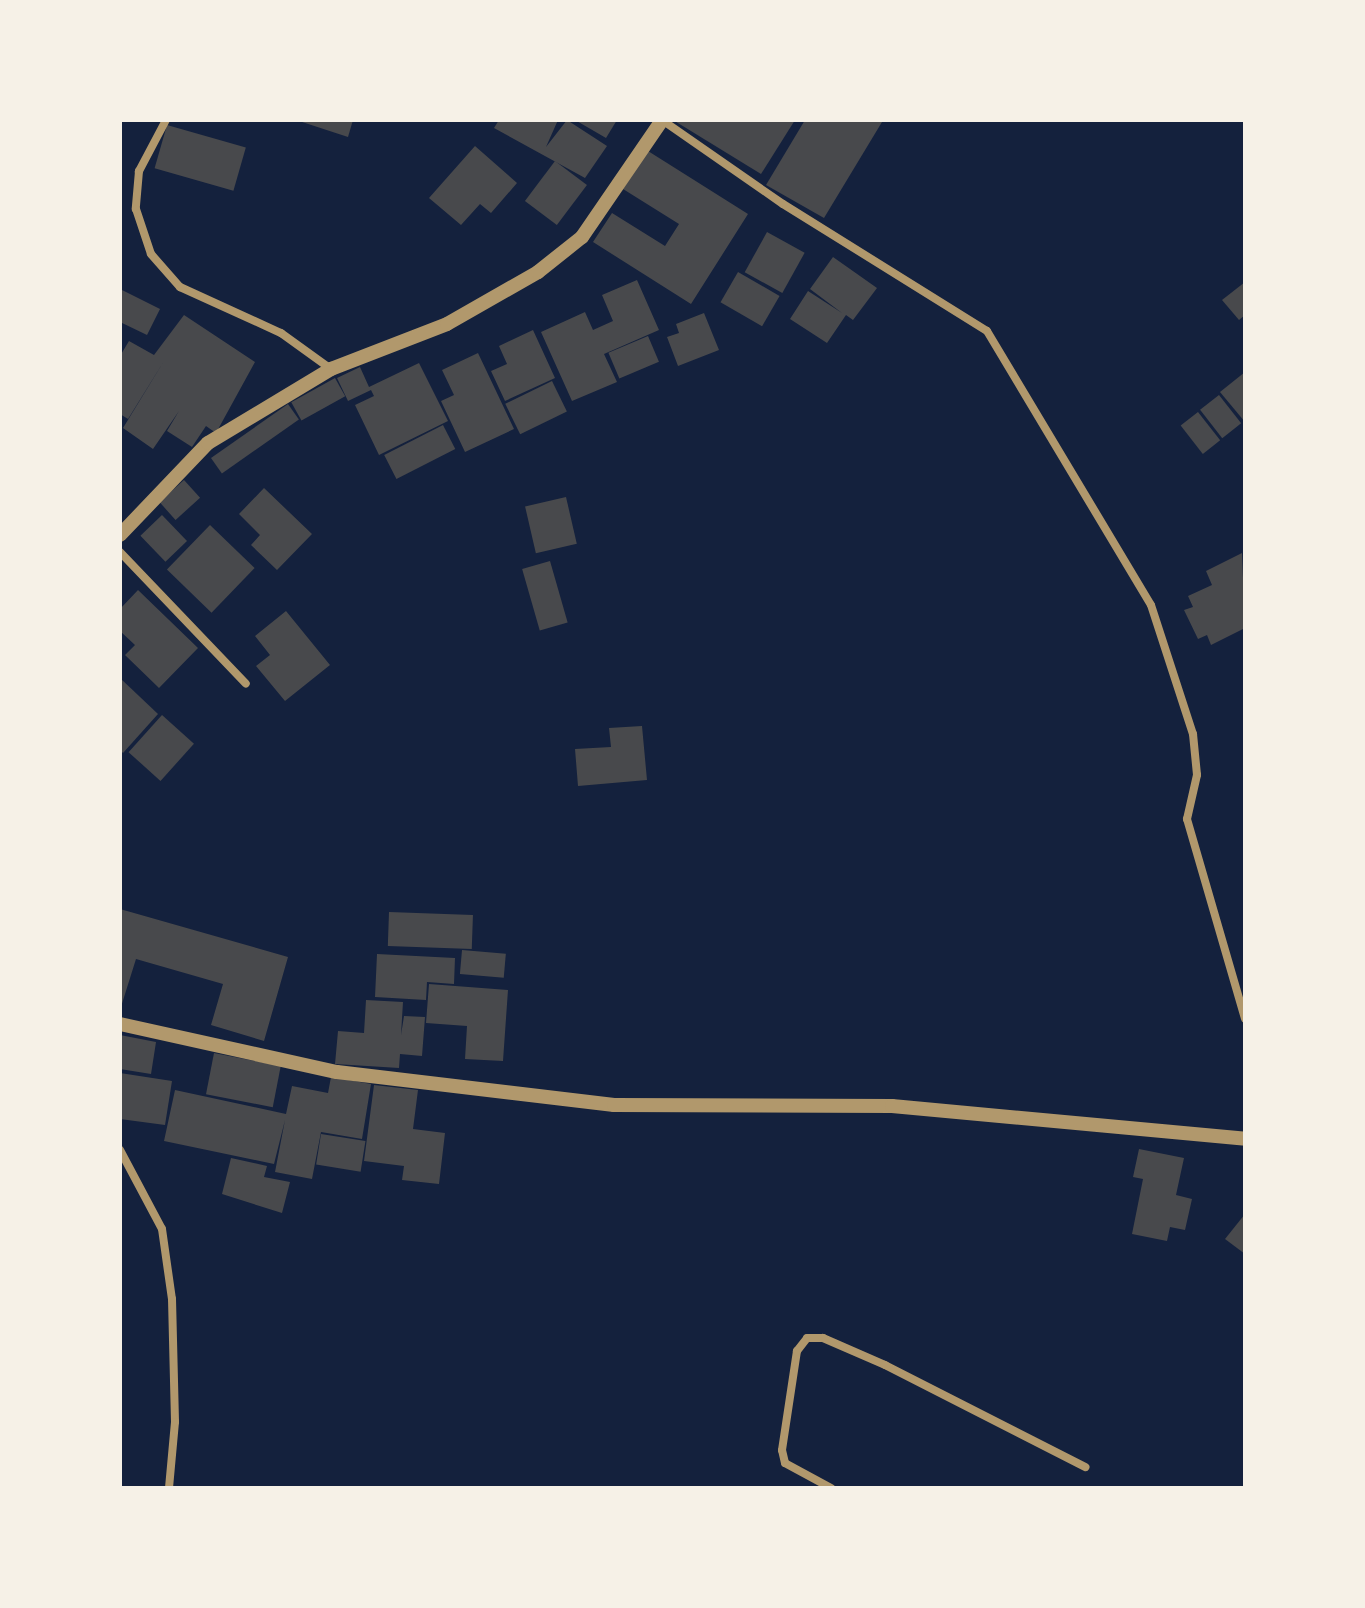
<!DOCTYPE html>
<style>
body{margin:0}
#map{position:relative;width:1365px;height:1608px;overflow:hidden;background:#14213d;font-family:Lato,sans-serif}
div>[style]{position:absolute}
.building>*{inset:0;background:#48494c;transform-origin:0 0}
.minor>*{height:8px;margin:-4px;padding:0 4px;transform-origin:4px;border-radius:4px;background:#b1986c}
.tertiary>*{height:14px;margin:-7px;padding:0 7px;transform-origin:7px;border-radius:7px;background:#b1986c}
span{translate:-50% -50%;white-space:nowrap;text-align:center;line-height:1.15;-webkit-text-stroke:8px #f6f1e7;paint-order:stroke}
.frame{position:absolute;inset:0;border:122px solid #f6f1e7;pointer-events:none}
</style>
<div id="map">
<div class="building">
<div style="clip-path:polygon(296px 120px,353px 120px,348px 137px)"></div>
<div style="clip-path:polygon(499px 120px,558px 120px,546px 147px,567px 120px,607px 146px,585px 178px,494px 128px)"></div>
<div style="clip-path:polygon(575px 120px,617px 120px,606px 138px)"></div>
<div style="clip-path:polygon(673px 120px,795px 120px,761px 174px)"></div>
<div style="clip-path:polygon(805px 120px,882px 122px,824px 218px,766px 185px)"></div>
<div style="left:167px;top:125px;width:82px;height:45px;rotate:16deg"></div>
<div style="clip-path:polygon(475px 146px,517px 183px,491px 213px,480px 204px,461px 225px,429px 198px)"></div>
<div style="clip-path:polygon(648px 151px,748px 214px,691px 304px,593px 242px,612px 213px,665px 246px,679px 224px,623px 189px)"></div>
<div style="left:555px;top:161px;width:40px;height:50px;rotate:37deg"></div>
<div style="left:767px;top:232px;width:43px;height:46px;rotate:29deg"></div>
<div style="clip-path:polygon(833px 257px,877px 288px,853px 320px,846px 315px,827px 343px,790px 319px,808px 291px,842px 313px,810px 289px)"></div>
<div style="left:738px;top:272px;width:48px;height:35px;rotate:30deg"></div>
<div style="clip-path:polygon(637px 280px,659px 330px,604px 354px,617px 382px,572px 401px,541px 332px,585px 312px,593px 330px,613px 321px,602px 295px)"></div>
<div style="clip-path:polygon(1245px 282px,1245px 315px,1239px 320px,1222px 300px)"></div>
<div style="clip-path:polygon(120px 289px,160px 309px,147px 335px,120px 322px)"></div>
<div style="clip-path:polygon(704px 313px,719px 350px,678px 366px,667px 337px,679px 333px,676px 324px)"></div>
<div style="clip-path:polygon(184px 315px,255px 362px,216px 433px,206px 426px,192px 447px,167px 431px,179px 411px,153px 449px,123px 428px,164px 361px,128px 419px,120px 414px,120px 356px,129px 341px,154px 355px)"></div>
<div style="clip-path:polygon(533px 330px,555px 378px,505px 401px,491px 371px,507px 364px,499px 346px)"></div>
<div style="left:648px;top:336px;width:28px;height:43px;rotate:67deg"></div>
<div style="clip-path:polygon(478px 353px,514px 429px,465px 452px,441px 401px,454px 395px,442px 370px)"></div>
<div style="clip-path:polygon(419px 363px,448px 421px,379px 455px,355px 405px,374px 396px,371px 390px,348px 401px,337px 378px,360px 367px,369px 387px)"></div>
<div style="clip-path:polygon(1245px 372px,1245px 422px,1220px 392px)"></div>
<div style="left:335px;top:378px;width:21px;height:50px;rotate:61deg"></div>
<div style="left:552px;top:381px;width:34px;height:52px;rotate:64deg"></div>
<div style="left:1219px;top:395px;width:36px;height:24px;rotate:52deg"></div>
<div style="left:288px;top:404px;width:19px;height:94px;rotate:55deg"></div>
<div style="left:1198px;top:412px;width:36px;height:22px;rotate:52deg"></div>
<div style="left:443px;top:425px;width:27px;height:66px;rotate:63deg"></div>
<div style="left:184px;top:480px;width:24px;height:33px;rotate:48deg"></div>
<div style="clip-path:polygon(264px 488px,312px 534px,277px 570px,251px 545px,260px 535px,239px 514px)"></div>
<div style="left:566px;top:497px;width:48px;height:42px;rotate:77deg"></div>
<div style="left:162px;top:515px;width:36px;height:30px;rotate:46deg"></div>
<div style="left:210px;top:525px;width:62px;height:62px;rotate:44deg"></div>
<div style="clip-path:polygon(1242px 553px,1245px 628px,1211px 645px,1207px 635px,1198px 639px,1184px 610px,1193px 607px,1188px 596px,1212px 585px,1206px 571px)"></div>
<div style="left:550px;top:561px;width:64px;height:29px;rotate:74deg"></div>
<div style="clip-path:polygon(138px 590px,198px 648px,159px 688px,125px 655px,135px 645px,120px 631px,120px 609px)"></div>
<div style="clip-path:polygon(286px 611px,330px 665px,285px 701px,256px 666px,270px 655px,255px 636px)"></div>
<div style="clip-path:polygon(120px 678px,158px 714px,123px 753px,120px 750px)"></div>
<div style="left:162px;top:715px;width:43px;height:50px;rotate:42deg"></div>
<div style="clip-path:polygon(642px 726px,647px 780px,578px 786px,575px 749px,611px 747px,609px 728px)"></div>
<div style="clip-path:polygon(120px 909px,288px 957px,264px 1041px,211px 1025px,223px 984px,136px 959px,120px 1010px)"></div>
<div style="left:389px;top:912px;width:84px;height:34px;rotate:2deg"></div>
<div style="left:462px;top:950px;width:44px;height:24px;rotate:5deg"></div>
<div style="clip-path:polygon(377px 954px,455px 958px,454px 984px,427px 982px,426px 1000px,375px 997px)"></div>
<div style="clip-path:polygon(429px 984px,508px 990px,503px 1061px,465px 1059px,467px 1026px,426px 1023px)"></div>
<div style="clip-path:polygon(366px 1000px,403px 1002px,401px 1035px,404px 1016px,425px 1017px,422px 1056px,400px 1054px,399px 1068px,335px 1064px,338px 1031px,364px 1033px)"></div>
<div style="clip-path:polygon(120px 1035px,156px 1042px,151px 1074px,120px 1069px)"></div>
<div style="left:214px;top:1053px;width:68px;height:42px;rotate:11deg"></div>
<div style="clip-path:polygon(120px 1073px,172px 1081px,165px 1125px,120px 1119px)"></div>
<div style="clip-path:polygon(331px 1077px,371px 1084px,362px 1139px,321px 1132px,312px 1179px,275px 1172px,285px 1120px,274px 1164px,164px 1141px,175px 1090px,286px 1114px,292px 1086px,328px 1093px)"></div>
<div style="clip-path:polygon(374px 1085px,418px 1090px,413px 1129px,445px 1133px,439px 1184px,402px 1180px,404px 1166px,364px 1161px)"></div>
<div style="left:321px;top:1134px;width:45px;height:31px;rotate:9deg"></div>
<div style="clip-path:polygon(1139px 1149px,1184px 1158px,1176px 1195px,1192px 1199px,1185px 1230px,1170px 1227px,1167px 1241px,1132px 1234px,1143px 1179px,1133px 1177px)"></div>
<div style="clip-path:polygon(231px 1158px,267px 1166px,264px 1177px,290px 1182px,282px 1213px,222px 1194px)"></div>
<div style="clip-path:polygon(1245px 1214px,1245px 1254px,1225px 1239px)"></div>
</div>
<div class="minor">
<div style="left:166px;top:120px;width:58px;rotate:117.9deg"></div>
<div style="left:139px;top:171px;width:38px;rotate:95deg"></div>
<div style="left:136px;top:209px;width:47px;rotate:71.6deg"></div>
<div style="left:151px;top:254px;width:44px;rotate:48.7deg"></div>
<div style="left:180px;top:287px;width:111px;rotate:24.5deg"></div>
<div style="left:281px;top:333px;width:62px;rotate:35.8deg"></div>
<div style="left:662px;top:120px;width:147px;rotate:34.8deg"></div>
<div style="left:783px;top:204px;width:240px;rotate:31.9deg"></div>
<div style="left:987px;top:331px;width:319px;rotate:59.1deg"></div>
<div style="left:1151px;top:605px;width:136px;rotate:72deg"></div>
<div style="left:1193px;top:734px;width:41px;rotate:84.4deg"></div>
<div style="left:1197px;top:775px;width:45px;rotate:102.8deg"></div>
<div style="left:1187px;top:819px;width:208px;rotate:73.8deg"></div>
<div style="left:120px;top:552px;width:182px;rotate:46.3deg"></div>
<div style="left:120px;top:1150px;width:89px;rotate:62deg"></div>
<div style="left:162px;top:1229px;width:71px;rotate:81.9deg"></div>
<div style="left:172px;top:1299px;width:123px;rotate:88.6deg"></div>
<div style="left:175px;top:1422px;width:66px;rotate:95.2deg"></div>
<div style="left:831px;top:1488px;width:52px;rotate:-151.5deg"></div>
<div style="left:785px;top:1463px;width:13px;rotate:-103deg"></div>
<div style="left:782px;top:1450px;width:100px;rotate:-81.4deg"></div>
<div style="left:797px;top:1351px;width:16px;rotate:-52deg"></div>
<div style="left:807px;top:1338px;width:16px"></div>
<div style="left:823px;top:1338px;width:68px;rotate:23.5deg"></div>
<div style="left:885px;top:1365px;width:225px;rotate:27deg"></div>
</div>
<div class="tertiary">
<div style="left:120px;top:535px;width:127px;rotate:-46.3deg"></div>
<div style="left:208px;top:443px;width:144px;rotate:-31deg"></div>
<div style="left:331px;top:369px;width:124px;rotate:-21.2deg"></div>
<div style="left:447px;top:324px;width:105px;rotate:-29.7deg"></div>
<div style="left:538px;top:272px;width:56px;rotate:-38.5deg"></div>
<div style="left:582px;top:237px;width:142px;rotate:-55.6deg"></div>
<div style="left:120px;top:1024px;width:222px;rotate:12.5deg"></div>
<div style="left:337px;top:1072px;width:279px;rotate:6.8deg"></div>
<div style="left:614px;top:1105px;width:278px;rotate:0.2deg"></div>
<div style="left:892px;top:1106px;width:355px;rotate:5.3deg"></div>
</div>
<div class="frame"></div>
</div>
